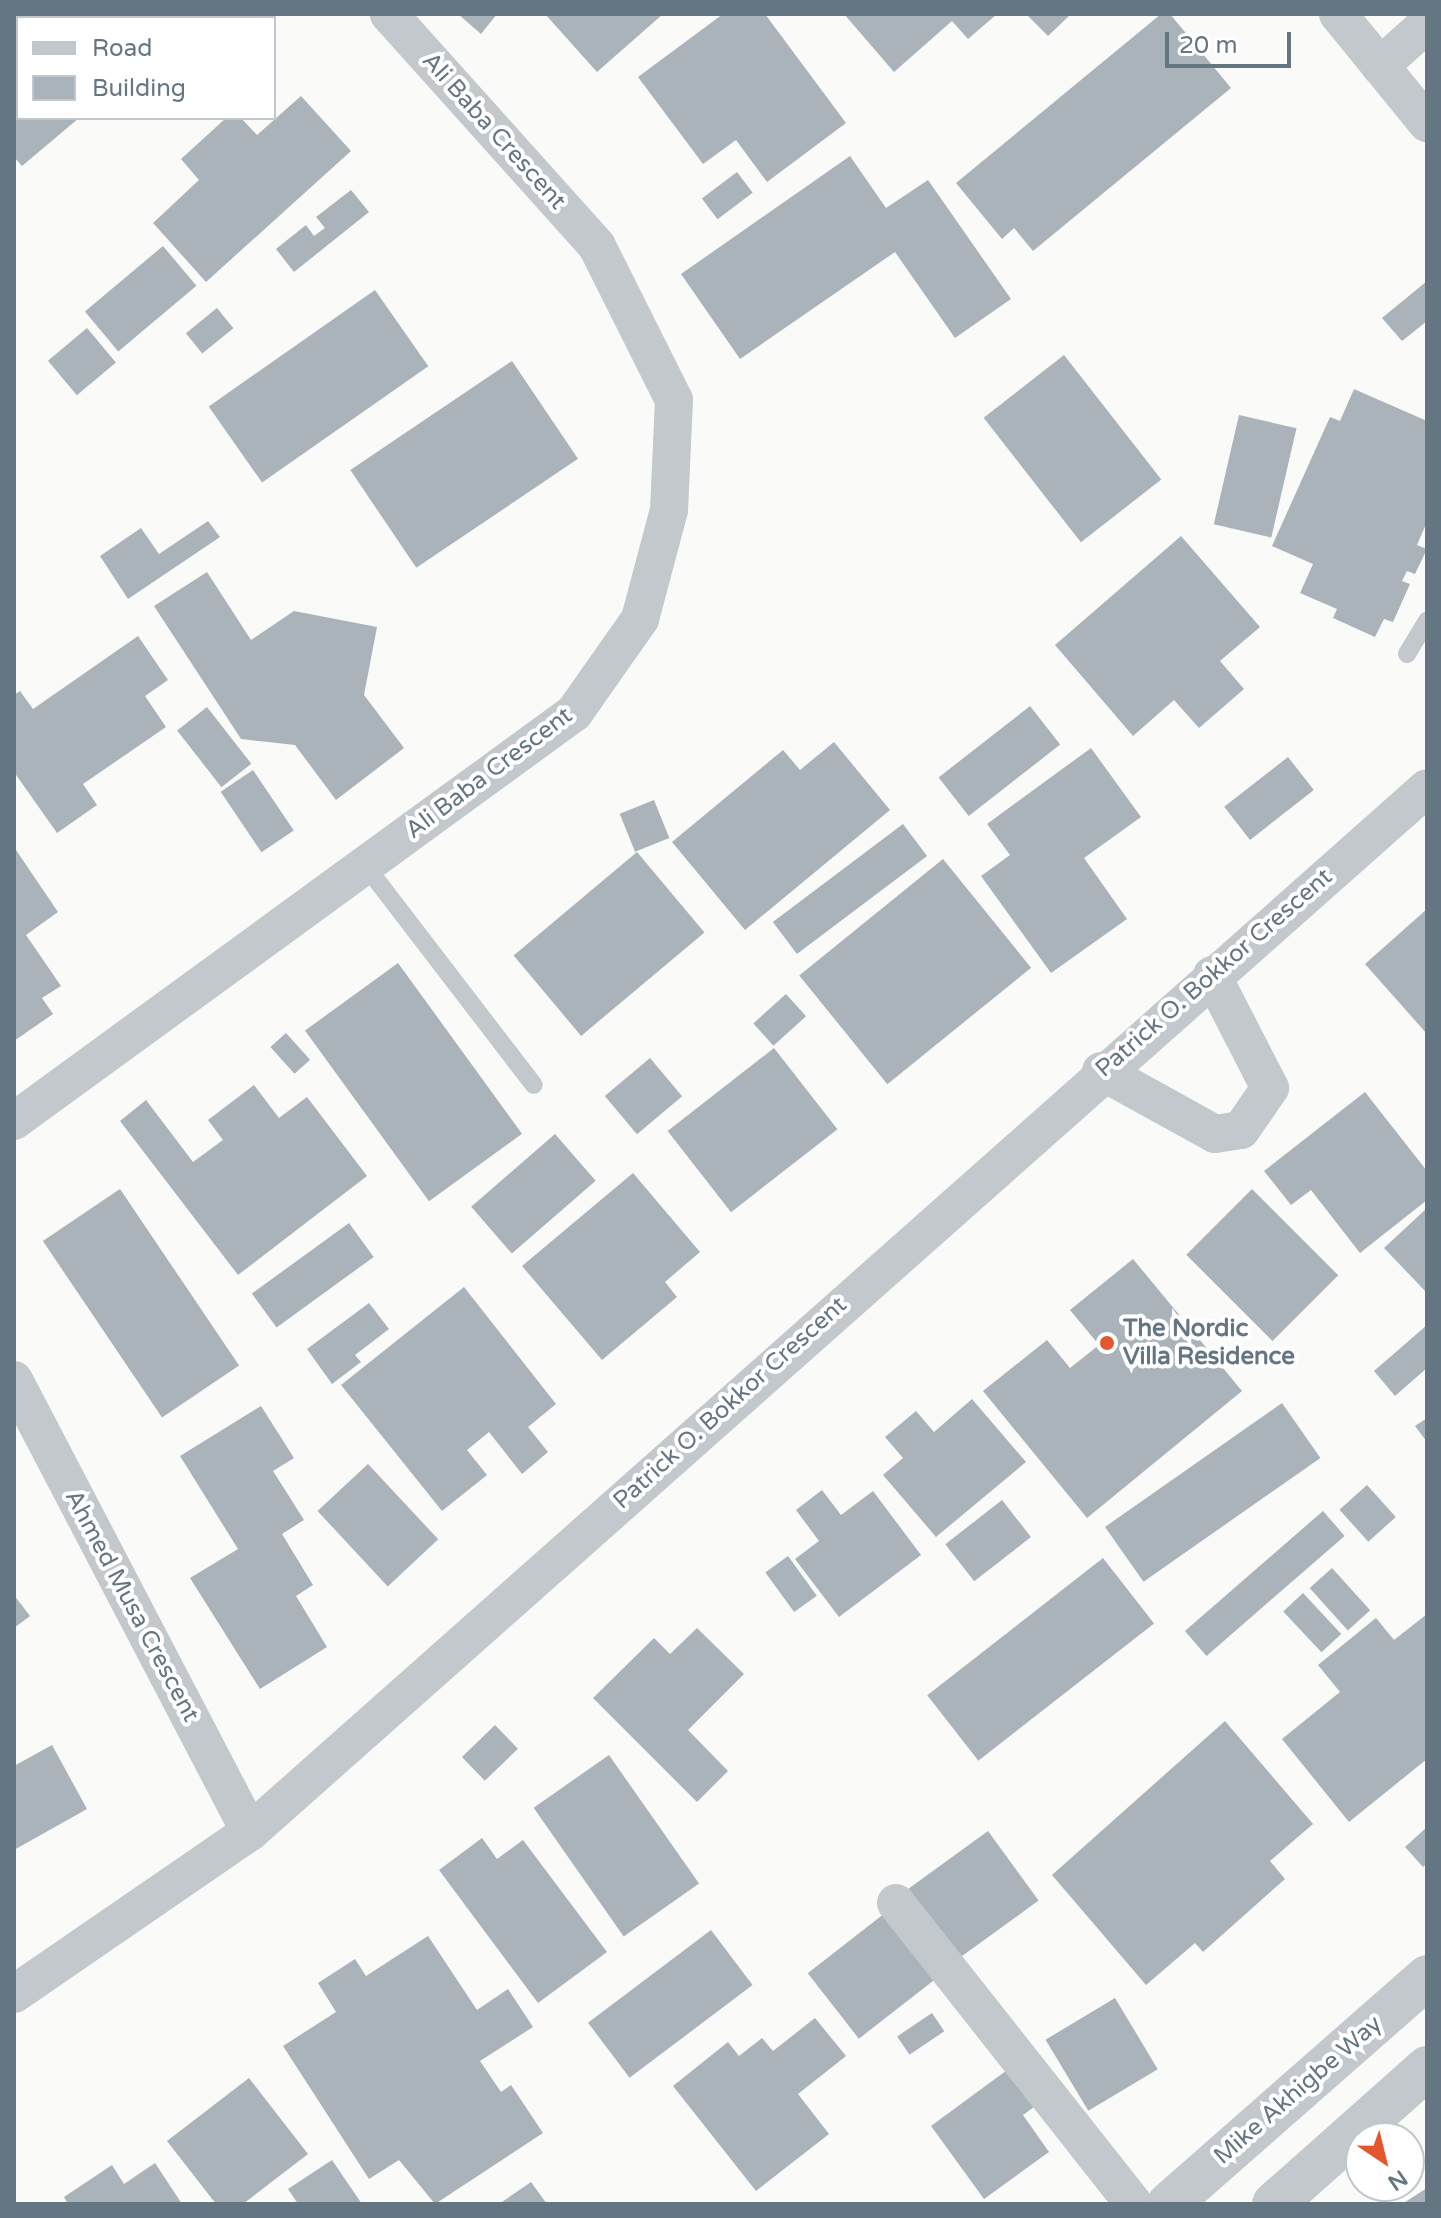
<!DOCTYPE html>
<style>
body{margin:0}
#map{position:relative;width:1441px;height:2218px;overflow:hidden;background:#fafaf8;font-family:"Varela Round",sans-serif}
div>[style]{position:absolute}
.building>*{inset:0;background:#aab3b9;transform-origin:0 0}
.service>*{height:18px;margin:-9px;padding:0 9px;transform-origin:9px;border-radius:9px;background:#c3c8cc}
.minor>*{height:38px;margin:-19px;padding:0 19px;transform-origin:19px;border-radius:19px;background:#c3c8cc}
.tertiary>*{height:44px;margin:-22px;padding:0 22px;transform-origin:22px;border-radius:22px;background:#c3c8cc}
.dots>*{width:22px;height:22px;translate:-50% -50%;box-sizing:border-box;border:4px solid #fff;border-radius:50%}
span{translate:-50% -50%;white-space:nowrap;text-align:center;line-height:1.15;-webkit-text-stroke:8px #fff;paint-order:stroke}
.street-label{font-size:24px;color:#657683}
.poi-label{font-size:24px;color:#657683;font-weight:700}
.left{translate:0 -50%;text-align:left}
.frame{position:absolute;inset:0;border:16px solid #657683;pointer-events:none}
.legend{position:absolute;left:16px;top:16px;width:260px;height:104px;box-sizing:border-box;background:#fff;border:2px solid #c1c8cd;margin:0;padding:10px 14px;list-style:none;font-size:24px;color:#657683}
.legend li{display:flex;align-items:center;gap:16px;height:40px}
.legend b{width:40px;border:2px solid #c1c8cd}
.north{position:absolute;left:1345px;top:2122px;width:80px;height:80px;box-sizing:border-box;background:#fff;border:2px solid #c1c8cd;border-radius:50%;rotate:145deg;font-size:22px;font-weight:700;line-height:32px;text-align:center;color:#657683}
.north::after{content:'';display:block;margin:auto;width:28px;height:36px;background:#e4572e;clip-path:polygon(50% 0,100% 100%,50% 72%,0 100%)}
.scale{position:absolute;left:1165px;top:32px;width:126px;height:36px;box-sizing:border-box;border:4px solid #657683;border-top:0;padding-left:10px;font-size:24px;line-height:28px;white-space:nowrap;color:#657683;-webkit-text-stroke:6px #fff;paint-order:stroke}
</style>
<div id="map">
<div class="building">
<div style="clip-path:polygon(68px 14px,203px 14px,63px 18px)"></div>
<div style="clip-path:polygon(458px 14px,497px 14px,481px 34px)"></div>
<div style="clip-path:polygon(545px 14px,663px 14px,597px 72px)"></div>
<div style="clip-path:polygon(723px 14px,765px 14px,846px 123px,767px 182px,736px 140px,703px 164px,638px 77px)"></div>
<div style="clip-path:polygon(844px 14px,997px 14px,968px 39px,952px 21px,894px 72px)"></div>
<div style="clip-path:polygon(1026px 14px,1071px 14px,1048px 36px)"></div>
<div style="clip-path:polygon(1161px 14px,1170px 14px,1231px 88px,1033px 251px,1014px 228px,1002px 239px,956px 183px)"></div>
<div style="clip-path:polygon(18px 56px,18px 118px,79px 118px,22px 166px,14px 157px)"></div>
<div style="clip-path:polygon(301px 96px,351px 151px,206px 282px,153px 223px,199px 180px,181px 159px,226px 118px,241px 118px,257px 135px)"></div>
<div style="clip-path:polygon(850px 156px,886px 208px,928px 180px,1011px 299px,955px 338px,895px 252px,740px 359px,681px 274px)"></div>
<div style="left:737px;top:172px;width:26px;height:44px;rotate:53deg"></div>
<div style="clip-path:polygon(351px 190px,369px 212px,294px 272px,276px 249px,306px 225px,314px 236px,325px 228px,316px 217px)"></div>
<div style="left:163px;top:246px;width:52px;height:102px;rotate:50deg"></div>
<div style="clip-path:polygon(1427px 281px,1427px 321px,1402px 341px,1382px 318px)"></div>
<div style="left:375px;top:290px;width:93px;height:203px;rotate:55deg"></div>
<div style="left:217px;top:308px;width:26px;height:40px;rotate:51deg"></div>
<div style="left:87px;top:328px;width:45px;height:51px;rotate:50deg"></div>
<div style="left:1064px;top:355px;width:158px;height:102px;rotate:52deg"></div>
<div style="left:512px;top:361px;width:118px;height:195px;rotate:56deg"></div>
<div style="clip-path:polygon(1354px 389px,1427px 421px,1427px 522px,1417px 545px,1427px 549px,1415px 574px,1407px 571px,1402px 581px,1410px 584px,1393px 622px,1384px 619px,1375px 637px,1333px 618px,1337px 609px,1300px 593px,1313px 564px,1272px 546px,1330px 417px,1340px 421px)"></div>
<div style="left:1239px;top:415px;width:59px;height:112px;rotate:13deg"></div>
<div style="clip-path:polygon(208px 521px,220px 537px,128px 599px,100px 556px,141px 528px,159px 554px)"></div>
<div style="clip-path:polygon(1181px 536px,1260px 627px,1220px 661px,1244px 689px,1199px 728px,1174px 700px,1133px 736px,1055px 645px)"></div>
<div style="clip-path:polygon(207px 572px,251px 640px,294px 611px,377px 627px,364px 695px,404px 748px,336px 800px,295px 745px,241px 739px,154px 606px)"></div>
<div style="clip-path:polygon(138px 636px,168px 680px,145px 696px,166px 727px,83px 784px,97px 805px,57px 833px,14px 772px,14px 695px,20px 691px,33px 709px)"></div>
<div style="left:1030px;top:706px;width:49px;height:116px;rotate:52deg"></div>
<div style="left:207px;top:707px;width:72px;height:38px;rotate:52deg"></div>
<div style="clip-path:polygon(834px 742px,890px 810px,745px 930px,672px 842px,783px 750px,800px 770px)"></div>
<div style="clip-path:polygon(1091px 748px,1141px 817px,1084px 858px,1127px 919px,1051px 973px,981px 876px,1010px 855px,987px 824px)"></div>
<div style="left:1288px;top:757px;width:42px;height:81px;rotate:52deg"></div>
<div style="left:253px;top:770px;width:73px;height:39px;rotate:56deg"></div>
<div style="left:654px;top:800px;width:41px;height:37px;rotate:68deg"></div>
<div style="left:903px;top:824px;width:40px;height:163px;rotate:53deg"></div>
<div style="clip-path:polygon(14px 847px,58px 912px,26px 935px,61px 986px,42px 998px,53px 1014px,14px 1041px)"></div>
<div style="left:637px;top:852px;width:105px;height:161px;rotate:50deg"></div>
<div style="left:943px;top:859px;width:140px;height:185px;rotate:51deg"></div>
<div style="clip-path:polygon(1427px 909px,1427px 1034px,1365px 964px)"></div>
<div style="left:398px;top:963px;width:211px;height:115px;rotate:54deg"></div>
<div style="left:786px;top:994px;width:30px;height:44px;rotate:48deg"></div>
<div style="left:286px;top:1033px;width:36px;height:21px;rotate:48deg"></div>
<div style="left:774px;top:1048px;width:103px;height:135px;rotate:52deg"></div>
<div style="left:650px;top:1058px;width:50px;height:59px;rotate:50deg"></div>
<div style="clip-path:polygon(254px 1085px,279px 1118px,307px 1097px,367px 1176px,238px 1275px,120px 1121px,146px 1100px,193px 1162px,223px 1140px,208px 1120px)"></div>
<div style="clip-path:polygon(1365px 1092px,1427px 1171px,1427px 1200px,1360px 1253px,1311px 1190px,1291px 1205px,1264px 1171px)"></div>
<div style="left:555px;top:1134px;width:62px;height:111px;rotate:49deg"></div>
<div style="clip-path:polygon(633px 1173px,700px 1252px,665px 1282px,677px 1297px,602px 1360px,522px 1266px)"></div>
<div style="left:120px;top:1189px;width:213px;height:93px;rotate:56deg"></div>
<div style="left:1252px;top:1189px;width:122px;height:93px;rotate:45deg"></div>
<div style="clip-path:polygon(1427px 1208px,1427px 1293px,1384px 1248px)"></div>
<div style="left:349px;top:1223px;width:42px;height:120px;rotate:54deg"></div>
<div style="clip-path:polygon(1133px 1259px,1242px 1391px,1087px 1518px,983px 1391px,1047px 1340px,1070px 1368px,1099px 1345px,1070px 1310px)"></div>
<div style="clip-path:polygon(464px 1287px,556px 1404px,528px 1427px,548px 1452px,522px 1474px,489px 1432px,467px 1450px,487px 1475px,442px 1511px,341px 1385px)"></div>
<div style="clip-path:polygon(369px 1303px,389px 1329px,355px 1355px,361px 1362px,332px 1384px,307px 1349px)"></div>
<div style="clip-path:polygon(1427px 1325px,1427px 1368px,1395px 1396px,1374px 1371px)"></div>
<div style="clip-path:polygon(972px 1399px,1026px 1462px,936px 1537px,883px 1475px,903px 1458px,885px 1437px,916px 1411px,934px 1432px)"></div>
<div style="left:1282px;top:1403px;width:67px;height:216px;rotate:55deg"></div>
<div style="clip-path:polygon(261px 1406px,294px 1458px,273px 1471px,304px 1520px,282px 1534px,313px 1585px,296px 1596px,327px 1647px,260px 1689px,190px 1578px,238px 1549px,180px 1456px)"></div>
<div style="clip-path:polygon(1427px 1418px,1427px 1442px,1415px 1426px)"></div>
<div style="left:368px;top:1464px;width:103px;height:69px;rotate:47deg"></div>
<div style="left:1367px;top:1485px;width:43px;height:37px;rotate:48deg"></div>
<div style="clip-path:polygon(822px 1490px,841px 1515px,873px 1491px,921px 1555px,839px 1617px,795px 1559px,819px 1541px,796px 1510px)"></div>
<div style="left:1002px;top:1500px;width:47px;height:72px;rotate:52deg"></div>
<div style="left:1323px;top:1511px;width:33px;height:183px;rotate:49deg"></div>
<div style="left:788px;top:1556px;width:49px;height:28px;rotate:54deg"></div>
<div style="left:1103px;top:1558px;width:83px;height:223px;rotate:52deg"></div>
<div style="left:1332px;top:1568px;width:57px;height:30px;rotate:48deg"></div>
<div style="left:1303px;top:1593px;width:56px;height:27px;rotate:47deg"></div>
<div style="clip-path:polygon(14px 1595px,30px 1616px,14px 1628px)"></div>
<div style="clip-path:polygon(1427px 1614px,1427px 1759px,1349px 1822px,1282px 1739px,1340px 1692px,1318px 1665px,1376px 1618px,1394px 1640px)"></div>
<div style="clip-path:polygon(697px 1628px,744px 1674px,688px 1730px,728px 1771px,697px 1802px,593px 1698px,654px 1638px,670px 1654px)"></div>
<div style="clip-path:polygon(1225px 1721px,1313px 1824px,1270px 1861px,1285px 1879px,1203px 1952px,1195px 1943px,1146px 1985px,1052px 1875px)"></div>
<div style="left:495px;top:1725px;width:33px;height:46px;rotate:46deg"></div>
<div style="clip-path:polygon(52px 1745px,87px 1809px,14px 1850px,14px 1766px)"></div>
<div style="left:609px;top:1755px;width:157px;height:92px;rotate:55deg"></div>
<div style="clip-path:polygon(1427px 1827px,1427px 1863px,1423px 1867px,1405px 1847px)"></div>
<div style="left:988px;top:1831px;width:86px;height:103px;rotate:54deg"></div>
<div style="clip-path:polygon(482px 1838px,497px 1859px,523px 1840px,607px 1952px,538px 2003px,439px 1870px)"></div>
<div style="left:885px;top:1913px;width:83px;height:98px;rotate:52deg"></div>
<div style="left:711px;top:1930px;width:69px;height:154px;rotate:53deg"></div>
<div style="clip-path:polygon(428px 1936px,477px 2010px,508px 1989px,533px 2027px,480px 2061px,501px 2092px,511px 2085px,543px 2133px,435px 2204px,399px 2160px,369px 2179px,283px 2046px,336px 2012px,318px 1983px,355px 1959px,366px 1976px)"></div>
<div style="left:1115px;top:1998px;width:83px;height:81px;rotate:59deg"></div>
<div style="left:932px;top:2013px;width:22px;height:42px;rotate:56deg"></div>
<div style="clip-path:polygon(815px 2018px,846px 2056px,798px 2094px,829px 2134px,756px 2191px,673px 2086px,728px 2042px,739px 2056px,762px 2038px,773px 2051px)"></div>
<div style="clip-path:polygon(1018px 2062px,1045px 2099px,1023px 2115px,1049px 2152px,984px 2199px,931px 2126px)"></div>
<div style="clip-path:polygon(249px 2078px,308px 2154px,243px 2204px,216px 2204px,167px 2141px)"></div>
<div style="clip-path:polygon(332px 2160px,362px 2204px,298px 2204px,288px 2189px)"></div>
<div style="clip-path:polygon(155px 2163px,182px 2204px,68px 2204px,64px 2197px,112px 2165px,124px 2184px)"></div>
<div style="clip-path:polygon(531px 2182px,547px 2204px,499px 2204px)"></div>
<div style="clip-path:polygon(1427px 2188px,1427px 2204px,1402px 2204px)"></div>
</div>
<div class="service">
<div style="left:1407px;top:654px;width:39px;rotate:-59deg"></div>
<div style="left:365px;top:865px;width:277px;rotate:52.5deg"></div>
</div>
<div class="minor">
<div style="left:1338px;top:14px;width:141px;rotate:50.8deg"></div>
<div style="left:1380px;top:66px;width:63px;rotate:-41.8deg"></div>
<div style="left:1101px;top:1071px;width:130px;rotate:28.9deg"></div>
<div style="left:1215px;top:1134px;width:26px;rotate:-9deg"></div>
<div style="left:1241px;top:1130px;width:51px;rotate:-55.4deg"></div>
<div style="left:1270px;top:1088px;width:127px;rotate:-117.2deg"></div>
<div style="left:14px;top:1121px;width:693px;rotate:-36.08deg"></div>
<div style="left:574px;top:713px;width:115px;rotate:-54.9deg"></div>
<div style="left:640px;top:619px;width:113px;rotate:-75.1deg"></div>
<div style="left:669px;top:510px;width:110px;rotate:-87.4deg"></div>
<div style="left:674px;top:400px;width:172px;rotate:-116.6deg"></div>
<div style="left:597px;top:246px;width:312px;rotate:-131.9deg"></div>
<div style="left:14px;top:1380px;width:510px;rotate:62.43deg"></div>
<div style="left:896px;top:1903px;width:384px;rotate:51.7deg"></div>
<div style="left:14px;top:1994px;width:286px;rotate:-34.5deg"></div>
<div style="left:250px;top:1832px;width:1573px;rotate:-41.57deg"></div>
</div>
<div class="tertiary">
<div style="left:1169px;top:2204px;width:344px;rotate:-41.3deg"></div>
<div style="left:1274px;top:2204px;width:205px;rotate:-41.6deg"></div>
</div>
<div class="dots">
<div style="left:1107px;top:1343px;background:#e4572e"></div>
</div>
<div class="street-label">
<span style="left:494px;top:131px;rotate:48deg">Ali Baba Crescent</span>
<span style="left:489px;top:773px;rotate:-37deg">Ali Baba Crescent</span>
<span style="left:1214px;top:973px;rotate:-41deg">Patrick O. Bokkor Crescent</span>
<span style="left:730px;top:1403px;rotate:-42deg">Patrick O. Bokkor Crescent</span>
<span style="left:132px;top:1606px;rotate:62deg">Ahmed Musa Crescent</span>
<span style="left:1298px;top:2090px;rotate:-41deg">Mike Akhigbe Way</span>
</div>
<div class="poi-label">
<span class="left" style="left:1123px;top:1343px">The Nordic<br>Villa Residence</span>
</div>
<div class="frame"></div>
<ul class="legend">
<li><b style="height:10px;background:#c3c8cc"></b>Road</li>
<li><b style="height:22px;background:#aab3b9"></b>Building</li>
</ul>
<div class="north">N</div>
<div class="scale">20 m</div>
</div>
